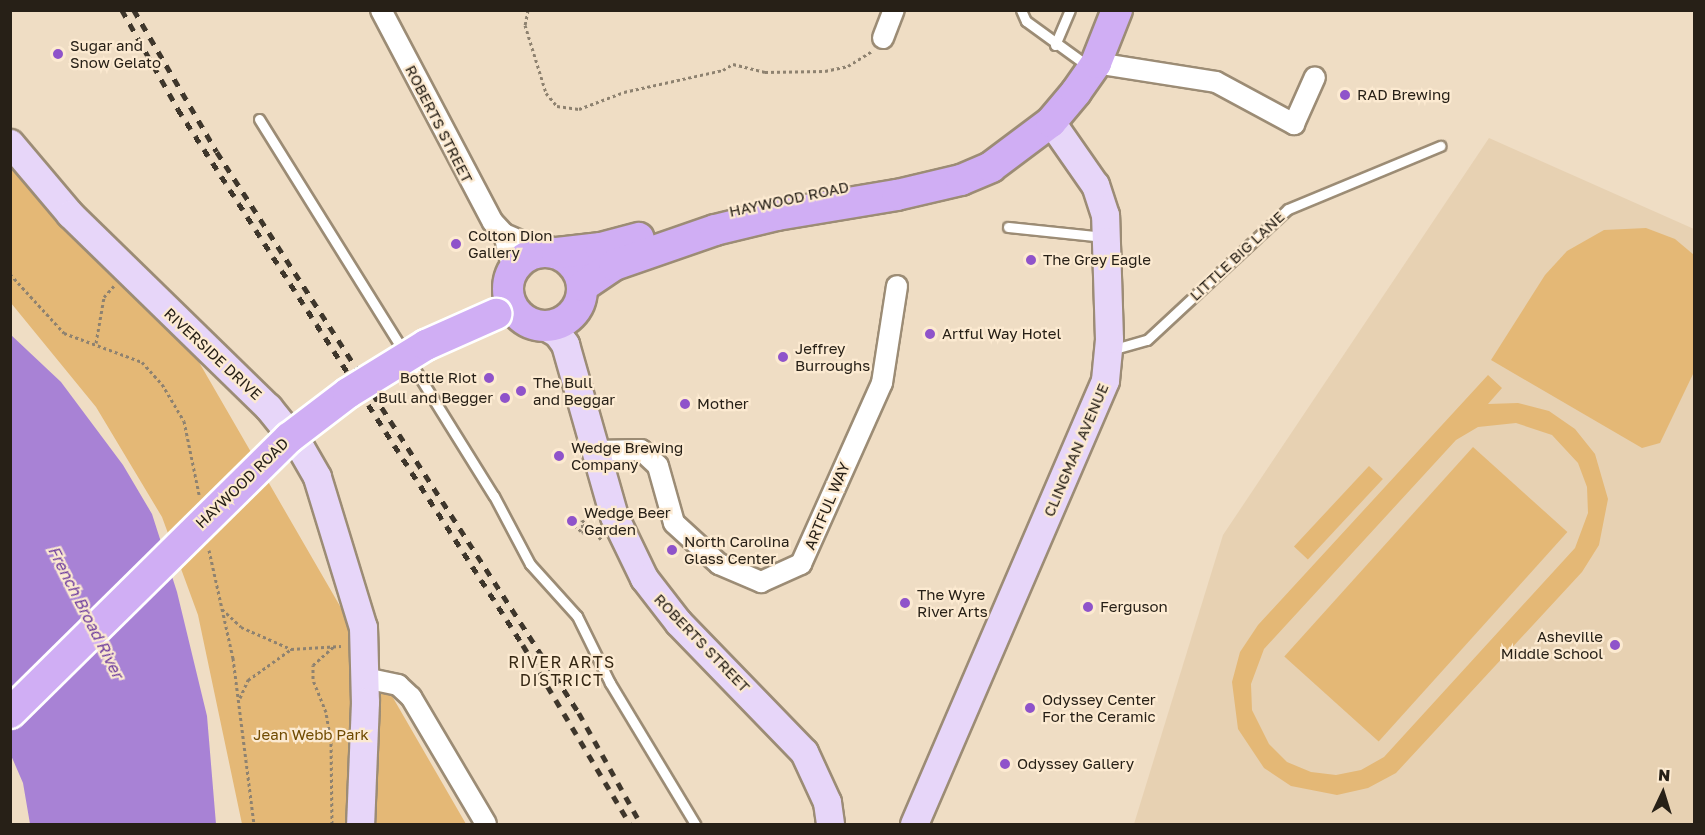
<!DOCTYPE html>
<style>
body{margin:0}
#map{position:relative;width:1705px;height:835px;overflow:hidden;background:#efddc4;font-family:"Golos Text",sans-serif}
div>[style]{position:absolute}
.built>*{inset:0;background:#e7d1b2}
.green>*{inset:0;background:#e4b876;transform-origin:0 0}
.water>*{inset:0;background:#a882d5}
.path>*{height:3px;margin-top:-1.5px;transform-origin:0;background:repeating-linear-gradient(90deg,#8e8270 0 3px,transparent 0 6px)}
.roads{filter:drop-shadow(2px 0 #9c8c75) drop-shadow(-2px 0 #9c8c75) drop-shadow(0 2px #9c8c75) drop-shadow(0 -2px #9c8c75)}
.lane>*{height:9px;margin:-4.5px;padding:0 4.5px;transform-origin:4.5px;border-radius:4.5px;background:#fff}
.street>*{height:20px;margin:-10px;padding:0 10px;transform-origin:10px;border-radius:10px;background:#fff}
.secondary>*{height:27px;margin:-13.5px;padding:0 13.5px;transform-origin:13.5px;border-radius:13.5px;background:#e7d6f9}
.primary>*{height:30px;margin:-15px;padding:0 15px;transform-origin:15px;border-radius:15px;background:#d0aef4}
.primary>.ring{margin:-15px;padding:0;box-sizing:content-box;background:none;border:30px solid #d0aef4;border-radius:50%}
.rail>*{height:4.5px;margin-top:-2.25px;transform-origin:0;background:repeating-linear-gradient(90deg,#3e362b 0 8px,transparent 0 16px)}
.bridges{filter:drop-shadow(2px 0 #fff) drop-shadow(-2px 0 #fff) drop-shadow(0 2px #fff) drop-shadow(0 -2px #fff)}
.primary-bridge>*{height:30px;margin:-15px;padding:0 15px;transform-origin:15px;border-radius:15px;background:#d0aef4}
.dots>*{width:16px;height:16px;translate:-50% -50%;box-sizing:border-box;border:3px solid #fcead1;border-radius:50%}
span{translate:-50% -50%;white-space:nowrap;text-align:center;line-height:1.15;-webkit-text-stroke:4.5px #fcead1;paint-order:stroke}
.poi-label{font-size:15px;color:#272017}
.left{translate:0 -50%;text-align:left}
.right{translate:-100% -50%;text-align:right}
.street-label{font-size:15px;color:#272017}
.park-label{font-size:15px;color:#6f4a00}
.water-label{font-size:16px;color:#6c3a9c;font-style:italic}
.neighbourhood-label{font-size:16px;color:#352713;letter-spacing:1.5px}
.frame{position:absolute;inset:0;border:12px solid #272017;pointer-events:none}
.north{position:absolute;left:1633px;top:763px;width:60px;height:60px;-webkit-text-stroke:4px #fcead1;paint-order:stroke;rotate:4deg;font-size:16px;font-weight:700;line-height:24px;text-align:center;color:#272017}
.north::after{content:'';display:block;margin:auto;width:21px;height:27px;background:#272017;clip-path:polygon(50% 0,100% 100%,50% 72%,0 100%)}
</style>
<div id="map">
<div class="built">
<div style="clip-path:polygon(1489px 138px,1694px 229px,1694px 824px,1134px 824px,1223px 535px)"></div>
</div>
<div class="green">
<div style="clip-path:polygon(10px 143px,185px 338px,466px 824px,242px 824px,198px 615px,162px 517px,96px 407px,11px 303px)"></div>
<div style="clip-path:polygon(1646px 228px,1675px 239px,1694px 255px,1694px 372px,1660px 443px,1642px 448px,1491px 360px,1545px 275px,1567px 251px,1604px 230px)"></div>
<div style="clip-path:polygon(evenodd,1488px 375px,1502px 388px,1488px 404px,1518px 403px,1549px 411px,1575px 429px,1595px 454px,1608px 499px,1599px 545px,1582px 572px,1396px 773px,1368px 788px,1337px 795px,1291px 786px,1264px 768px,1238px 729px,1232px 682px,1240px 652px,1258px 625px,1488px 375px,1516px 423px,1552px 435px,1578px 463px,1587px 487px,1588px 513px,1575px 548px,1384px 757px,1361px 770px,1336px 775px,1311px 772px,1287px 762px,1269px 744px,1252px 710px,1251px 684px,1264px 649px,1456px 440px,1478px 427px,1516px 423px)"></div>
<div style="left:1473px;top:447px;width:127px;height:282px;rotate:42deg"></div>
<div style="left:1369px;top:466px;width:19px;height:110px;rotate:43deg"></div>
</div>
<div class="water">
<div style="clip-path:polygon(10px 334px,61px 382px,123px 465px,152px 514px,177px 592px,207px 716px,216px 824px,30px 824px,23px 783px,10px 753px)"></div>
</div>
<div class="path">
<div style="left:528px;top:10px;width:15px;rotate:101deg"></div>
<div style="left:525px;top:25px;width:71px;rotate:72.8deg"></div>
<div style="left:546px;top:93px;width:17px;rotate:50deg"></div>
<div style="left:557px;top:106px;width:22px;rotate:8deg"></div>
<div style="left:579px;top:109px;width:48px;rotate:-20.7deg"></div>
<div style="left:624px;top:92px;width:101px;rotate:-12.5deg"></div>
<div style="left:723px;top:70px;width:12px;rotate:-31deg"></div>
<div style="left:733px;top:64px;width:33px;rotate:14deg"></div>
<div style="left:765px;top:72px;width:60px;rotate:-1deg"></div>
<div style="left:825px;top:71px;width:24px;rotate:-12deg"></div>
<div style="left:848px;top:66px;width:28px;rotate:-32deg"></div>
<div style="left:10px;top:274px;width:80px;rotate:47.5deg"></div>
<div style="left:64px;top:333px;width:83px;rotate:20.4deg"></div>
<div style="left:142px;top:362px;width:30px;rotate:48deg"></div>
<div style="left:162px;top:384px;width:43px;rotate:59.3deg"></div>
<div style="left:184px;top:421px;width:75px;rotate:78.4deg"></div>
<div style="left:96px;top:343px;width:47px;rotate:-80.1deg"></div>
<div style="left:104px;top:297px;width:15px;rotate:-48deg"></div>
<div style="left:570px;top:521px;width:18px;rotate:43deg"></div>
<div style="left:583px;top:533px;width:13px;rotate:-94deg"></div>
<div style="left:582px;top:520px;width:27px;rotate:45deg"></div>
<div style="left:209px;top:550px;width:111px;rotate:77.5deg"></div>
<div style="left:233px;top:658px;width:167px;rotate:82.8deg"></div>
<div style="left:222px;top:609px;width:26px;rotate:43deg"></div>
<div style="left:241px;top:627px;width:55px;rotate:23.7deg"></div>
<div style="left:291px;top:649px;width:50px;rotate:-3.4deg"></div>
<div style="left:240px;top:698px;width:20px;rotate:-66deg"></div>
<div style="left:248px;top:680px;width:52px;rotate:-35.5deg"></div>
<div style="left:332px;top:824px;width:83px;rotate:-90.7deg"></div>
<div style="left:331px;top:741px;width:29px;rotate:-100deg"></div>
<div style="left:326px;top:712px;width:35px;rotate:-112deg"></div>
<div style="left:313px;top:679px;width:14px;rotate:-90deg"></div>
<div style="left:313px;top:665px;width:28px;rotate:-42deg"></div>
</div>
<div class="roads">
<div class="lane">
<div style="left:1021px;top:10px;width:12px;rotate:66deg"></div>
<div style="left:1026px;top:21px;width:77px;rotate:36deg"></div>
<div style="left:1055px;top:45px;width:38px;rotate:-67deg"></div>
<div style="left:259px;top:119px;width:444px;rotate:58.1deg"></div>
<div style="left:494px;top:496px;width:77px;rotate:62.1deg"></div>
<div style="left:530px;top:564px;width:70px;rotate:47.9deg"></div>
<div style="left:577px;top:616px;width:75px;rotate:63.8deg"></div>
<div style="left:610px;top:683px;width:165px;rotate:58.9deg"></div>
<div style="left:1008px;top:227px;width:97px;rotate:5.9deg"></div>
<div style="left:1111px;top:350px;width:37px;rotate:-16deg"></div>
<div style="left:1147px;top:340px;width:192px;rotate:-42.9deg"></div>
<div style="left:1288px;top:209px;width:165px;rotate:-22.5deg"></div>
</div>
<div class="street">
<div style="left:381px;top:10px;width:240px;rotate:62.2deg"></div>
<div style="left:493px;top:222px;width:16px;rotate:47deg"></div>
<div style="left:504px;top:234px;width:46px;rotate:23.2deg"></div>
<div style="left:883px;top:38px;width:30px;rotate:-69deg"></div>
<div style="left:1096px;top:63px;width:121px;rotate:9deg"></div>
<div style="left:1216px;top:82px;width:89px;rotate:28.3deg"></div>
<div style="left:1294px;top:124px;width:51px;rotate:-65.9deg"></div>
<div style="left:504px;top:234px;width:37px;rotate:76deg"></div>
<div style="left:595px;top:451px;width:46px;rotate:-1.2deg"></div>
<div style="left:641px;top:450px;width:23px;rotate:43deg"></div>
<div style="left:658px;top:466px;width:59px;rotate:74.3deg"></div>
<div style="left:674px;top:523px;width:61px;rotate:42.3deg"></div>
<div style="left:719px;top:564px;width:46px;rotate:23.2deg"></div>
<div style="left:761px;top:582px;width:44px;rotate:-24.2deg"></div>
<div style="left:801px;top:564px;width:198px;rotate:-65.9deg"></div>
<div style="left:882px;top:383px;width:98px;rotate:-81.2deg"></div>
<div style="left:365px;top:678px;width:34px;rotate:12deg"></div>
<div style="left:398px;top:685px;width:18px;rotate:43deg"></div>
<div style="left:411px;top:697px;width:147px;rotate:59.4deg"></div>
</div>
<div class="secondary">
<div style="left:10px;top:143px;width:93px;rotate:49.8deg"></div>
<div style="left:70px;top:214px;width:277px;rotate:44.3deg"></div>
<div style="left:268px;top:407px;width:51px;rotate:51.3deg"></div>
<div style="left:300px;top:447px;width:34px;rotate:60deg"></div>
<div style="left:317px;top:477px;width:157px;rotate:73deg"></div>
<div style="left:363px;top:627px;width:75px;rotate:88.5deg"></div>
<div style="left:365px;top:702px;width:122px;rotate:92.3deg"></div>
<div style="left:543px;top:325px;width:16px;rotate:30deg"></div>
<div style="left:557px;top:333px;width:14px;rotate:54deg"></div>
<div style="left:565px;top:344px;width:179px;rotate:74.1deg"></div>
<div style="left:614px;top:516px;width:69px;rotate:64.2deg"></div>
<div style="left:644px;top:578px;width:56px;rotate:52.3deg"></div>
<div style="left:678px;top:622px;width:181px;rotate:45.9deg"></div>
<div style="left:804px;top:752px;width:55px;rotate:65.3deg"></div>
<div style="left:827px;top:802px;width:22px;rotate:82deg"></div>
<div style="left:914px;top:824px;width:483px;rotate:-66.7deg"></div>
<div style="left:1105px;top:380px;width:41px;rotate:-84.4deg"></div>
<div style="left:1109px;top:339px;width:124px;rotate:-91.8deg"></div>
<div style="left:1105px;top:215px;width:32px;rotate:-108deg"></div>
<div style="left:1095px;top:185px;width:77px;rotate:-124.9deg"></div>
</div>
<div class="primary">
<div class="ring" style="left:508px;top:252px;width:44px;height:44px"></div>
<div style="left:557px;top:253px;width:44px;rotate:-6.5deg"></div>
<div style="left:601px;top:248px;width:39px;rotate:-15deg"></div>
<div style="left:583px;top:286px;width:37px;rotate:-34deg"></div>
<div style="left:614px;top:265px;width:107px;rotate:-19.1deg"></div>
<div style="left:715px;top:230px;width:64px;rotate:-13.6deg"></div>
<div style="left:777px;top:215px;width:122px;rotate:-9.5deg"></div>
<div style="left:897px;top:195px;width:66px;rotate:-13.2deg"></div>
<div style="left:961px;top:180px;width:33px;rotate:-23deg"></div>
<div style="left:991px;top:167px;width:75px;rotate:-36.9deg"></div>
<div style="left:1051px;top:122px;width:39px;rotate:-50deg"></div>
<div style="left:1076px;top:92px;width:35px;rotate:-55deg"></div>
<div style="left:1096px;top:63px;width:57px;rotate:-68.4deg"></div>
</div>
</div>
<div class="rail">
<div style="left:122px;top:10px;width:114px;rotate:60.5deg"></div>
<div style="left:178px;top:109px;width:637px;rotate:57.23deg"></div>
<div style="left:523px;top:645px;width:209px;rotate:59.1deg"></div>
<div style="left:134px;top:10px;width:164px;rotate:59.7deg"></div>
<div style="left:217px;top:152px;width:668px;rotate:57.17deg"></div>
<div style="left:579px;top:713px;width:127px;rotate:60.8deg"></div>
</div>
<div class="bridges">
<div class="primary-bridge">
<div style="left:10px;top:713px;width:392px;rotate:-44.6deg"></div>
<div style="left:289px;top:438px;width:74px;rotate:-37.3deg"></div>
<div style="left:348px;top:393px;width:92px;rotate:-31.6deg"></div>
<div style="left:426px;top:345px;width:77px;rotate:-23.9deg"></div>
</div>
</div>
<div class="dots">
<div style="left:58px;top:54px;background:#8f53ca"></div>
<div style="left:1345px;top:95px;background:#8f53ca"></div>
<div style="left:456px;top:244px;background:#8f53ca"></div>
<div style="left:1031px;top:260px;background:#8f53ca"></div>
<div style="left:930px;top:334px;background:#8f53ca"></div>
<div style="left:783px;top:357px;background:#8f53ca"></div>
<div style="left:489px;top:378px;background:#8f53ca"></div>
<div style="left:521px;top:391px;background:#8f53ca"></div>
<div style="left:505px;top:398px;background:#8f53ca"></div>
<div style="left:685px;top:404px;background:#8f53ca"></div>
<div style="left:559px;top:456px;background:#8f53ca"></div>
<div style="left:572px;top:521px;background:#8f53ca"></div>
<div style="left:672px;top:550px;background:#8f53ca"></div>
<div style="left:905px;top:603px;background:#8f53ca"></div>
<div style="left:1088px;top:607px;background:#8f53ca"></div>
<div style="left:1615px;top:645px;background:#8f53ca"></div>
<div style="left:1030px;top:708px;background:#8f53ca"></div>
<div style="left:1005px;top:764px;background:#8f53ca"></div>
</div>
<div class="poi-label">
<span class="left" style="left:70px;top:54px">Sugar and<br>Snow Gelato</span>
<span class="left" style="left:1357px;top:95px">RAD Brewing</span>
<span class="left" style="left:468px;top:244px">Colton Dion<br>Gallery</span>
<span class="left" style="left:1043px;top:260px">The Grey Eagle</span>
<span class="left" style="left:942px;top:334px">Artful Way Hotel</span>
<span class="left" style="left:795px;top:357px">Jeffrey<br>Burroughs</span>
<span class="right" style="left:477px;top:378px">Bottle Riot</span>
<span class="left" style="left:533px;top:391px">The Bull<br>and Beggar</span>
<span class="right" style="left:493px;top:398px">Bull and Begger</span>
<span class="left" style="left:697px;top:404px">Mother</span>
<span class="left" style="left:571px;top:456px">Wedge Brewing<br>Company</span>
<span class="left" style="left:584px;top:521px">Wedge Beer<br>Garden</span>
<span class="left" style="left:684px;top:550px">North Carolina<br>Glass Center</span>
<span class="left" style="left:917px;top:603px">The Wyre<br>River Arts</span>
<span class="left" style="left:1100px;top:607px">Ferguson</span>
<span class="right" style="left:1603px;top:645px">Asheville<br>Middle School</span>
<span class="left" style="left:1042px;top:708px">Odyssey Center<br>For the Ceramic</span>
<span class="left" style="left:1017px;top:764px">Odyssey Gallery</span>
</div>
<div class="street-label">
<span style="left:439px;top:124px;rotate:63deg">ROBERTS STREET</span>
<span style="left:789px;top:199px;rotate:-12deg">HAYWOOD ROAD</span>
<span style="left:1237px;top:256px;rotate:-43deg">LITTLE BIG LANE</span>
<span style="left:213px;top:354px;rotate:43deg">RIVERSIDE DRIVE</span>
<span style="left:1076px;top:450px;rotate:-67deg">CLINGMAN AVENUE</span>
<span style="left:242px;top:483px;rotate:-44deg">HAYWOOD ROAD</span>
<span style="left:827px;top:506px;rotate:-67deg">ARTFUL WAY</span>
<span style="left:702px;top:643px;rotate:46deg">ROBERTS STREET</span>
</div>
<div class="park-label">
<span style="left:311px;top:735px">Jean Webb Park</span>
</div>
<div class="water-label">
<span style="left:86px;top:612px;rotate:63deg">French Broad River</span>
</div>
<div class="neighbourhood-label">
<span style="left:562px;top:671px">RIVER ARTS<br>DISTRICT</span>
</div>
<div class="frame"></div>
<div class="north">N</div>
</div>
